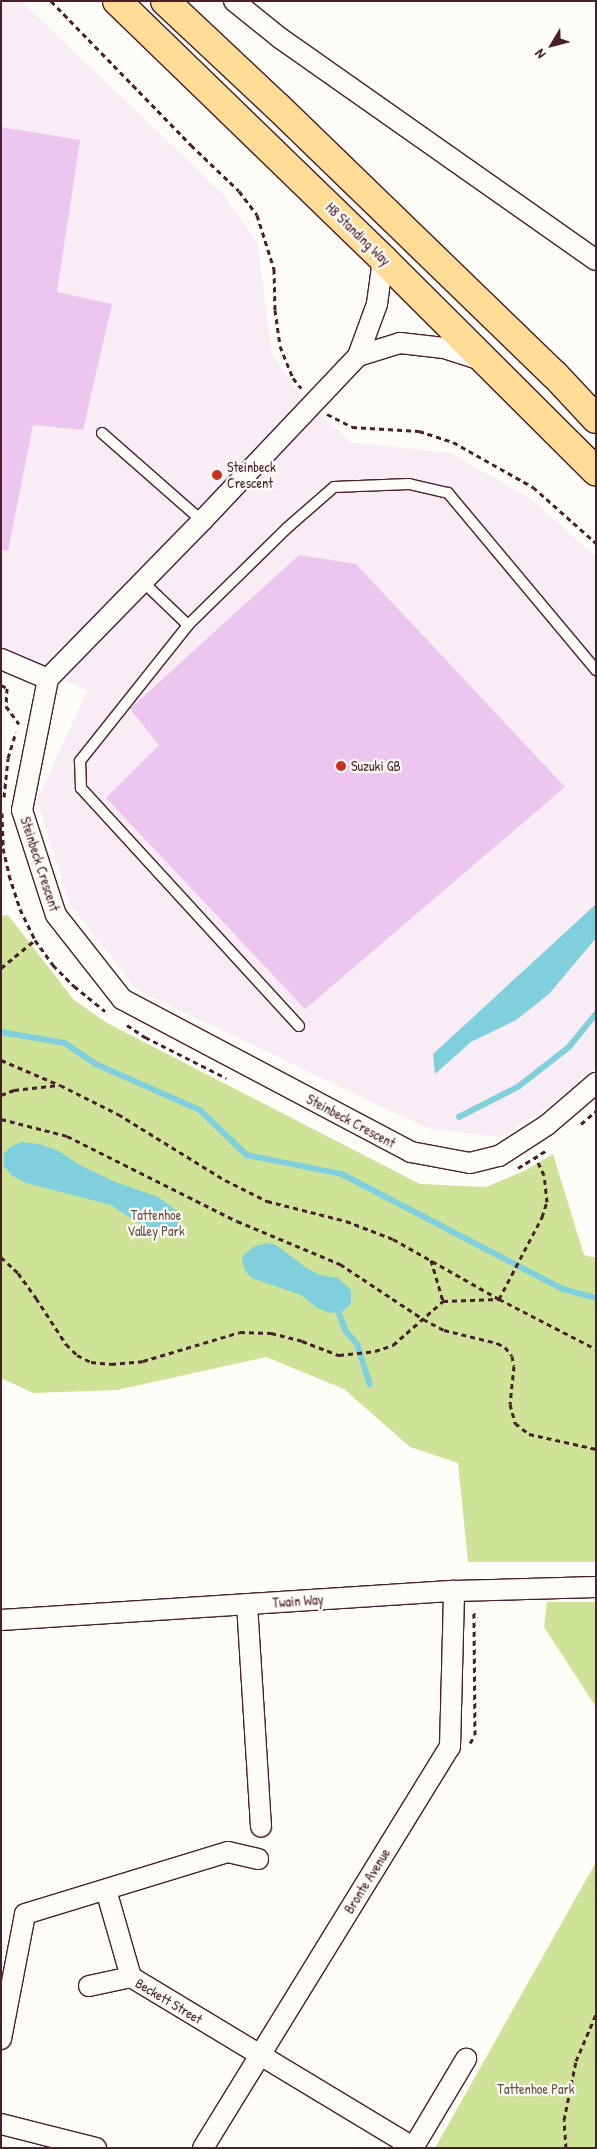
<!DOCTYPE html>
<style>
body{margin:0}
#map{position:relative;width:597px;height:2149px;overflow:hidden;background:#fdfcf7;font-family:"Patrick Hand",sans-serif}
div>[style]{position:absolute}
.built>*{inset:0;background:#f8ecf5}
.green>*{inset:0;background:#cee397}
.water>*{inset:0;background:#80cfdd}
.stream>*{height:5.5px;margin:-2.75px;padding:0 2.75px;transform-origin:2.75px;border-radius:2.75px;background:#80cfdd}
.building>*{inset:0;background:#edc6ef}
.path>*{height:3px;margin-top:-1.5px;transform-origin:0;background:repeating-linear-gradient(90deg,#4a1f2b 0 5px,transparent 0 9px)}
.roads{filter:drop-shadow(1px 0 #4a1f2b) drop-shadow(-1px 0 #4a1f2b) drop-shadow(0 1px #4a1f2b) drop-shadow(0 -1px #4a1f2b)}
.lane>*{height:10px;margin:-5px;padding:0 5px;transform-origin:5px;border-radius:5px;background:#fdfcf7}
.street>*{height:20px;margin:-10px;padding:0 10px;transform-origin:10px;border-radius:10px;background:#fdfcf7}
.highway>*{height:28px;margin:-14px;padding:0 14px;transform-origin:14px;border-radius:14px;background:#ffdd96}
.dots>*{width:14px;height:14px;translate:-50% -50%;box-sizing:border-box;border:2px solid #fdfcf7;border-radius:50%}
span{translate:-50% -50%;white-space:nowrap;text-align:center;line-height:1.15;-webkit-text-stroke:4.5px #fdfcf7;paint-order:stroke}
.street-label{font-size:14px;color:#4a1f2b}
.poi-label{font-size:14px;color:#4a1f2b}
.left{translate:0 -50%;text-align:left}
.park-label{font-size:14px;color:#6b5046}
.frame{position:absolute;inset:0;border:2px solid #4a1f2b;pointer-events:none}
.north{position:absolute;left:527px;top:20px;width:50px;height:50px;-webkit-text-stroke:4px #fdfcf7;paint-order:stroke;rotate:233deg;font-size:14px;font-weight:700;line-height:20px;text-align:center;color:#4a1f2b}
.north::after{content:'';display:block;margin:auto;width:18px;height:22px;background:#4a1f2b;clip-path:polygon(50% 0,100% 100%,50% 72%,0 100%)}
</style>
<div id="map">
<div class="built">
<div style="clip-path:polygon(1px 1px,21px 1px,223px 194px,257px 242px,272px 354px,300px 396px,350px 442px,450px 453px,530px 498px,596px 557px,596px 1067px,549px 1106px,501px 1137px,429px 1129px,137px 990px,70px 905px,37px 800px,87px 691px,1px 650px)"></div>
</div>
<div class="green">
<div style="clip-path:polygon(8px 915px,74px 1000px,107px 1023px,420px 1184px,486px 1187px,526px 1170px,553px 1154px,584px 1255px,596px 1258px,596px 1562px,468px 1562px,458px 1463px,410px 1447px,344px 1389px,266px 1357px,117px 1390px,33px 1393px,1px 1378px,1px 916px)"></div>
<div style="clip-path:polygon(547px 1602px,596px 1602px,596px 1707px,544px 1627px)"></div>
<div style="clip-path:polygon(596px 1862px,596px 2148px,435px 2148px)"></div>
</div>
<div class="water">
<div style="clip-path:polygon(596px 904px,596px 938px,549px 994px,516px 1020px,471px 1042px,435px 1074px,433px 1054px)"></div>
<div style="clip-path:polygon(22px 1142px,39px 1144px,59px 1151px,78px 1164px,113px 1181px,158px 1197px,177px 1211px,179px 1224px,174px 1231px,161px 1234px,141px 1225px,111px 1205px,26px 1183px,11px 1175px,4px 1166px,4px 1154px,10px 1147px)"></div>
<div style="clip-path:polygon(266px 1243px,276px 1245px,308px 1269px,320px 1275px,338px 1278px,351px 1290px,351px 1304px,343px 1311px,330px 1313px,317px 1308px,301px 1295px,252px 1278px,246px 1272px,242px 1261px,243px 1256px,253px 1247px)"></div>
</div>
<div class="stream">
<div style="left:1px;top:1032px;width:65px;rotate:9.8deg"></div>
<div style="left:65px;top:1043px;width:37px;rotate:34deg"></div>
<div style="left:96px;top:1064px;width:114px;rotate:23.9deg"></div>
<div style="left:200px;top:1110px;width:65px;rotate:43.8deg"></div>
<div style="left:247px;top:1155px;width:97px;rotate:11.3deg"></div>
<div style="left:342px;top:1174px;width:249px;rotate:27.5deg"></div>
<div style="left:563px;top:1289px;width:34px;rotate:15deg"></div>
<div style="left:459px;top:1117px;width:66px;rotate:-27deg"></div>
<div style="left:518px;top:1087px;width:65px;rotate:-38.1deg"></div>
<div style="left:569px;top:1047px;width:43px;rotate:-50.7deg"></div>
<div style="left:339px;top:1312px;width:20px;rotate:70deg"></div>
<div style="left:346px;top:1331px;width:18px;rotate:49deg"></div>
<div style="left:358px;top:1345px;width:41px;rotate:72.9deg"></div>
</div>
<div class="building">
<div style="clip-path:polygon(1px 127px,80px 140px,57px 292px,112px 304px,83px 430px,33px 425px,8px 551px,1px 550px)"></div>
<div style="clip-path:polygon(299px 555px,356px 564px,565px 787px,305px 1009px,106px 798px,159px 745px,130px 709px,133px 706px)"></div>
</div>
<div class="path">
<div style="left:51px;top:1px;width:201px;rotate:45.8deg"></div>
<div style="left:191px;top:145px;width:66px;rotate:43.8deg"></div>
<div style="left:239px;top:191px;width:30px;rotate:53deg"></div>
<div style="left:257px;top:215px;width:57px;rotate:72.5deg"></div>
<div style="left:274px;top:269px;width:41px;rotate:88.6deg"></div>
<div style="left:275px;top:310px;width:36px;rotate:82deg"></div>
<div style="left:280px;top:346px;width:35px;rotate:68deg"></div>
<div style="left:293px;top:378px;width:13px;rotate:51deg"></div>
<div style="left:327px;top:414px;width:28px;rotate:27deg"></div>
<div style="left:352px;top:427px;width:67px;rotate:3.4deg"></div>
<div style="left:419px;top:431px;width:36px;rotate:18deg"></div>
<div style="left:453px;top:442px;width:92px;rotate:29.4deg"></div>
<div style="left:533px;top:487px;width:84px;rotate:41.6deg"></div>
<div style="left:1px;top:685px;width:7px;rotate:27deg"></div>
<div style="left:7px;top:688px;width:18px;rotate:93deg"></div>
<div style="left:6px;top:706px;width:22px;rotate:54deg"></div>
<div style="left:4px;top:797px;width:39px;rotate:-84deg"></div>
<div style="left:8px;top:758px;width:27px;rotate:-73deg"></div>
<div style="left:2px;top:813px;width:35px;rotate:88deg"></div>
<div style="left:3px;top:848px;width:28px;rotate:77deg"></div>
<div style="left:9px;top:875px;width:36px;rotate:72deg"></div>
<div style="left:20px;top:909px;width:34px;rotate:64deg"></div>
<div style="left:35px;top:940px;width:31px;rotate:54deg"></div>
<div style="left:53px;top:965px;width:30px;rotate:45deg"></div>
<div style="left:74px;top:986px;width:40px;rotate:39deg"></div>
<div style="left:1px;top:968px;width:44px;rotate:-39.5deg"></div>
<div style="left:127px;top:1025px;width:22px;rotate:34deg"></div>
<div style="left:145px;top:1037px;width:91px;rotate:26.8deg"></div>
<div style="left:1px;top:1060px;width:64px;rotate:23deg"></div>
<div style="left:60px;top:1085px;width:65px;rotate:26.6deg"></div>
<div style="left:118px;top:1114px;width:126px;rotate:31.7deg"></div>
<div style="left:225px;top:1180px;width:47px;rotate:26.6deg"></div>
<div style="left:267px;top:1201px;width:81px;rotate:14.2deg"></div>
<div style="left:346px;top:1221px;width:50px;rotate:21deg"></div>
<div style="left:393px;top:1239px;width:122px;rotate:29.5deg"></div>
<div style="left:499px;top:1299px;width:93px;rotate:-62.3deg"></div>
<div style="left:542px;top:1217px;width:16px;rotate:-72deg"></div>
<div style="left:547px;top:1202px;width:27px;rotate:-96deg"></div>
<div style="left:544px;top:1175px;width:19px;rotate:-115deg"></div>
<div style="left:1px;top:1095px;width:14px;rotate:-21deg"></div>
<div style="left:14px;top:1090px;width:45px;rotate:-6.3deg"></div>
<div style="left:1px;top:1119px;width:68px;rotate:14.4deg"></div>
<div style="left:67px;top:1136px;width:190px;rotate:26.6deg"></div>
<div style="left:237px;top:1221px;width:112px;rotate:22.7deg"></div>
<div style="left:340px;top:1264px;width:100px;rotate:33.5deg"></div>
<div style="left:423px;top:1319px;width:24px;rotate:28deg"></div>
<div style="left:444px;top:1330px;width:55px;rotate:13.8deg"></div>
<div style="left:497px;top:1343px;width:9px;rotate:27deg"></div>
<div style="left:505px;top:1347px;width:11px;rotate:52deg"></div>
<div style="left:512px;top:1356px;width:10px;rotate:79deg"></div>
<div style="left:514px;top:1366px;width:38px;rotate:96deg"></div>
<div style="left:510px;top:1404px;width:20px;rotate:75deg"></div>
<div style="left:515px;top:1423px;width:18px;rotate:38deg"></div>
<div style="left:529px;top:1434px;width:69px;rotate:12.6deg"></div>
<div style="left:581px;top:1124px;width:20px;rotate:-41deg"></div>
<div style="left:518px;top:1168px;width:36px;rotate:-32deg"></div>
<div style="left:1px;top:1257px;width:23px;rotate:43deg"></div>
<div style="left:18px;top:1273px;width:31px;rotate:54deg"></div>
<div style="left:36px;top:1298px;width:55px;rotate:56.9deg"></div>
<div style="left:66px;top:1344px;width:16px;rotate:45deg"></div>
<div style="left:77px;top:1355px;width:16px;rotate:27deg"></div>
<div style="left:91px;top:1362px;width:20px;rotate:6deg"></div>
<div style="left:111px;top:1364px;width:32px;rotate:-5deg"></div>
<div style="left:143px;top:1361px;width:101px;rotate:-16.6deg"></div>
<div style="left:240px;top:1332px;width:31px;rotate:2deg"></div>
<div style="left:271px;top:1333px;width:32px;rotate:14deg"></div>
<div style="left:302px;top:1341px;width:40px;rotate:21deg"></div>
<div style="left:339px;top:1355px;width:36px;rotate:-6deg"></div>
<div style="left:375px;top:1351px;width:19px;rotate:-18deg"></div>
<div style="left:393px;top:1345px;width:67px;rotate:-41.3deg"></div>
<div style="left:443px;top:1301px;width:56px;rotate:-2deg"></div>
<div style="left:499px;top:1299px;width:109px;rotate:27.3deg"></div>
<div style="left:431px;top:1260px;width:43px;rotate:73.7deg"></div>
<div style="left:470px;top:1743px;width:9px;rotate:-58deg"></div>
<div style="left:475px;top:1735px;width:124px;rotate:-90.5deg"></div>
<div style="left:566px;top:2148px;width:28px;rotate:-94deg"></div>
<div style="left:564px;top:2120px;width:60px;rotate:-78.5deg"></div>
<div style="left:576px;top:2061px;width:51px;rotate:-66.9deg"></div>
</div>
<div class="roads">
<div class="lane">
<div style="left:102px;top:433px;width:133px;rotate:41.3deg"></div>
<div style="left:143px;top:582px;width:62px;rotate:43.7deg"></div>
<div style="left:299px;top:1026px;width:323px;rotate:-132.5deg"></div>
<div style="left:81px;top:788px;width:27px;rotate:-92deg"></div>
<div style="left:80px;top:761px;width:174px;rotate:-51.5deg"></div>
<div style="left:188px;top:625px;width:139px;rotate:-44.4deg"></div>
<div style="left:287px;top:528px;width:62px;rotate:-41.1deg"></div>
<div style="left:334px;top:487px;width:75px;rotate:-2.3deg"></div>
<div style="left:409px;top:484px;width:40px;rotate:13deg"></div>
<div style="left:448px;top:493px;width:231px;rotate:50.1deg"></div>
</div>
<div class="street">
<div style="left:234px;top:1px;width:59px;rotate:38.8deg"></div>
<div style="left:280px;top:38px;width:386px;rotate:35.1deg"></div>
<div style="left:383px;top:259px;width:45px;rotate:97.6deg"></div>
<div style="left:377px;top:304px;width:55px;rotate:110.1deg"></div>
<div style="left:358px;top:356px;width:227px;rotate:133.4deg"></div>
<div style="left:202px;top:521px;width:221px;rotate:134.3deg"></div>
<div style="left:48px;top:679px;width:134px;rotate:101.2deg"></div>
<div style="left:22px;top:810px;width:110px;rotate:72.1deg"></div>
<div style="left:56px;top:915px;width:107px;rotate:51.8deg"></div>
<div style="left:122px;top:999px;width:327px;rotate:27.9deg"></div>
<div style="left:411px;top:1152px;width:60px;rotate:10.6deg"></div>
<div style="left:470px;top:1163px;width:30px;rotate:-14deg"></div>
<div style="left:499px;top:1156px;width:57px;rotate:-32.9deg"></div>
<div style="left:547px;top:1125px;width:65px;rotate:-40.6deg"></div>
<div style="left:358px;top:356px;width:44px;rotate:-17.2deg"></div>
<div style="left:400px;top:343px;width:44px;rotate:6.5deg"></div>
<div style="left:444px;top:348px;width:40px;rotate:18deg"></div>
<div style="left:1px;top:659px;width:51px;rotate:23.1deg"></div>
<div style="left:247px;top:1604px;width:223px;rotate:86.4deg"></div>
<div style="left:1px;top:1620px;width:454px;rotate:-3.7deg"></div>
<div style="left:454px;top:1591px;width:142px;rotate:-1.6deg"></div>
<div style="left:106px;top:1890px;width:91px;rotate:74deg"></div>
<div style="left:131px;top:1977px;width:329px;rotate:31.1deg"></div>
<div style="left:89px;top:1986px;width:43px;rotate:-12.1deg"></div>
<div style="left:1px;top:2039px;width:127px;rotate:-79.1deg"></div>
<div style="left:25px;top:1914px;width:212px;rotate:-17deg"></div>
<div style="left:228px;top:1852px;width:31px;rotate:13deg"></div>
<div style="left:1px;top:2124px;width:98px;rotate:14.2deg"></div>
<div style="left:203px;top:2148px;width:471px;rotate:-58.4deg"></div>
<div style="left:450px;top:1747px;width:156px;rotate:-88.5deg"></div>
<div style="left:413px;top:2148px;width:104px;rotate:-59.2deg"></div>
</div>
<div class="highway">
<div style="left:117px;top:1px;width:371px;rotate:44.1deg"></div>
<div style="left:383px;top:259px;width:301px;rotate:44.9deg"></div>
<div style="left:165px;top:1px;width:155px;rotate:43.2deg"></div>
<div style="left:278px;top:107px;width:385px;rotate:44.1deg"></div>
<div style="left:555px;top:375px;width:60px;rotate:47deg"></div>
</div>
</div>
<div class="dots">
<div style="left:217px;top:475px;background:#c8321e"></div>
<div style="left:341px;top:766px;background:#c8321e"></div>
</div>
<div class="street-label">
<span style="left:358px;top:234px;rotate:44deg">H8 Standing Way</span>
<span style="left:40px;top:864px;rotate:72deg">Steinbeck Crescent</span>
<span style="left:351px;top:1121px;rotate:28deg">Steinbeck Crescent</span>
<span style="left:298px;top:1601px;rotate:-4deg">Twain Way</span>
<span style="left:367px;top:1881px;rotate:-58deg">Bronte Avenue</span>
<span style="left:169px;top:2001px;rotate:31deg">Beckett Street</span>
</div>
<div class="poi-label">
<span class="left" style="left:227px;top:475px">Steinbeck<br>Crescent</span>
<span class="left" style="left:351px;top:766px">Suzuki GB</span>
</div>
<div class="park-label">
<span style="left:156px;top:1223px">Tattenhoe<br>Valley Park</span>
<span style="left:536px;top:2089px">Tattenhoe Park</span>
</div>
<div class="frame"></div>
<div class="north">N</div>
</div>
